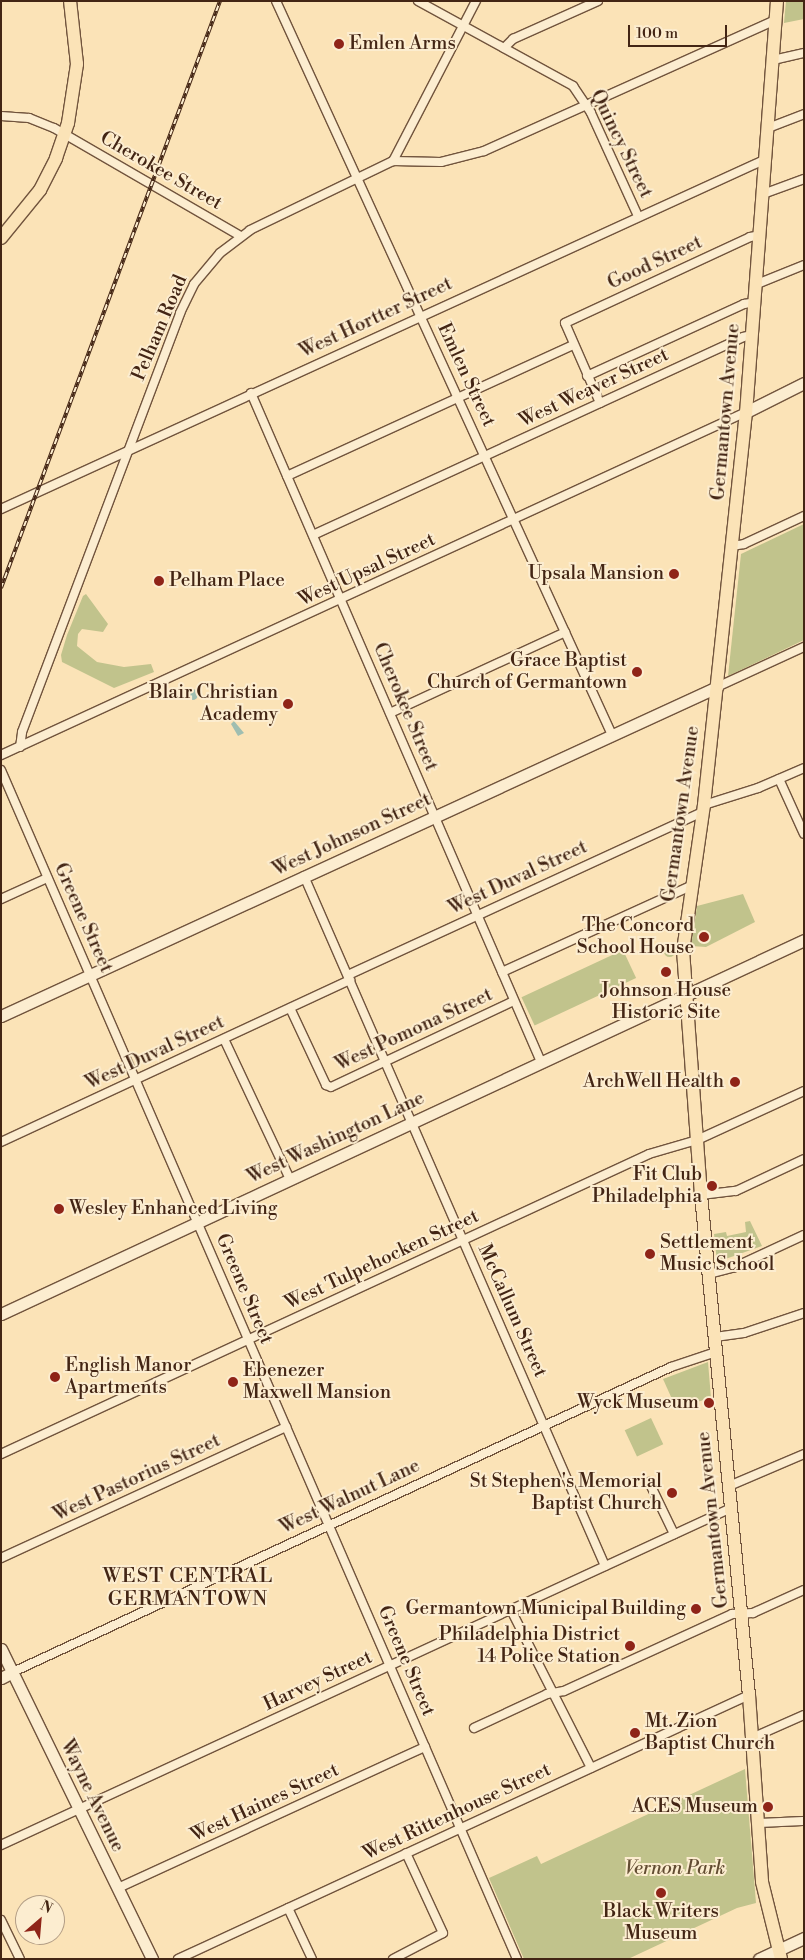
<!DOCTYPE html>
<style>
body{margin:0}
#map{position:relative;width:805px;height:1960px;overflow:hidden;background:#fbe3b7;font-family:"Libre Bodoni",serif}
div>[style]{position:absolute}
.green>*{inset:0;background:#c1c38c;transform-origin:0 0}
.round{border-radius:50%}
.water>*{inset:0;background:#9fbeb1}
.roads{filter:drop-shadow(1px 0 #71543d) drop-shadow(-1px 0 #71543d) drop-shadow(0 1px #71543d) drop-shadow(0 -1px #71543d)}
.street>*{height:8px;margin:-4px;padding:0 4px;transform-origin:4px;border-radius:4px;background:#fcedd0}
.secondary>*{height:11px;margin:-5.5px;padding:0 5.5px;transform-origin:5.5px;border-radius:5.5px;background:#fcedd0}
.primary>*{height:12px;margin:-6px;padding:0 6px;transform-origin:6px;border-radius:6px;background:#fbe3b7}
.rail>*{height:4px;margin-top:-2px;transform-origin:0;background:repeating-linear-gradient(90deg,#fcedd0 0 5.5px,#432514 0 11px);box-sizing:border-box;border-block:1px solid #432514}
.dots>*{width:14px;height:14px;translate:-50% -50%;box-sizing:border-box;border:2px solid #fcedd0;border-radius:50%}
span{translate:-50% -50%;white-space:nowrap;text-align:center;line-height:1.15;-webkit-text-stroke:4px #fcedd0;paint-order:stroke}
.poi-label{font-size:19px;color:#432514}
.left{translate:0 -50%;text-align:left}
.right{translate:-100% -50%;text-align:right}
.street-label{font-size:19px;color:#432514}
.park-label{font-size:19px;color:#624c32;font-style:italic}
.neighbourhood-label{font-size:20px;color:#432514;letter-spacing:1px}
.frame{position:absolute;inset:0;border:2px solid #432514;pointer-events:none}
.north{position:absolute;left:15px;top:1895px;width:50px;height:50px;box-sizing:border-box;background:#fcedd0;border:1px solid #b29d85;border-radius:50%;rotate:27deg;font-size:14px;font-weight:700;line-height:20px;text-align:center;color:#432514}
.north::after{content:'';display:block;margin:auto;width:18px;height:22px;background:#8f2418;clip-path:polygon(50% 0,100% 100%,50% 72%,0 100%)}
.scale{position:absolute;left:628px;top:25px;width:99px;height:22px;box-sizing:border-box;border:2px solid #432514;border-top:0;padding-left:6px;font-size:15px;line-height:18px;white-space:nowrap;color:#432514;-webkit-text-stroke:4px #fcedd0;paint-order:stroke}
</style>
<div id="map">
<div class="green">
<div style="clip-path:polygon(786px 1px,804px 1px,804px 19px,784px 23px)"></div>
<div style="clip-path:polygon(804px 524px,804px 640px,728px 676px,741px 554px)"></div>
<div style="clip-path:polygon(86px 594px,108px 624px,103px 632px,82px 629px,78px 634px,77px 646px,97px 662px,124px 667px,151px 664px,154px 672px,114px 688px,62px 662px,61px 655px,67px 635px,83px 596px)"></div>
<div style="clip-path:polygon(743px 894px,755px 922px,706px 947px,691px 946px,697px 906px)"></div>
<div class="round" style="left:663.5px;top:945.5px;width:11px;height:11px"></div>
<div style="left:623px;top:950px;width:31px;height:112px;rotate:65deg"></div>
<div style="clip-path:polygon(750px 1221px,762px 1246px,717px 1262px,714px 1234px,726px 1232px,727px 1236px,746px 1232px,745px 1222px)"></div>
<div style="clip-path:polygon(708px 1362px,711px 1398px,676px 1408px,663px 1379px)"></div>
<div style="left:651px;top:1418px;width:29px;height:29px;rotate:65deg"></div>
<div style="clip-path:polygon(745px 1769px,756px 1903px,737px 1908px,628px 1959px,524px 1959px,489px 1878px,537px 1856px,541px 1864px)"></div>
</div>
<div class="water">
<div class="round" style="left:186.5px;top:688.5px;width:11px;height:11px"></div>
<div style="clip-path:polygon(234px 721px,244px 733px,238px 736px,231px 724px)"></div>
</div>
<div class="roads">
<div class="street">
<div style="left:276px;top:1px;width:807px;rotate:65.4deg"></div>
<div style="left:418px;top:1px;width:177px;rotate:28.7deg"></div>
<div style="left:573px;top:86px;width:32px;rotate:56deg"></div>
<div style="left:591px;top:113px;width:113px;rotate:65.5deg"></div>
<div style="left:504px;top:48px;width:13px;rotate:-45deg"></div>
<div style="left:513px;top:39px;width:93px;rotate:-24.1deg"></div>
<div style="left:773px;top:60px;width:32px;rotate:-13deg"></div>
<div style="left:1px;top:116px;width:28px;rotate:4deg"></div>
<div style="left:29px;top:118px;width:27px;rotate:22deg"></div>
<div style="left:54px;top:128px;width:215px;rotate:30.1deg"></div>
<div style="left:768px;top:128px;width:39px;rotate:-21deg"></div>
<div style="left:393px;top:161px;width:48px;rotate:1.2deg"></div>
<div style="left:441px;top:162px;width:44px;rotate:-14.3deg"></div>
<div style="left:484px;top:151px;width:319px;rotate:-24.2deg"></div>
<div style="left:763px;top:194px;width:44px;rotate:-20.1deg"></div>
<div style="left:757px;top:284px;width:51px;rotate:-22deg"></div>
<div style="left:587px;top:376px;width:173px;rotate:-24.6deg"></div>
<div style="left:744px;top:304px;width:11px;rotate:-10deg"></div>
<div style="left:251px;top:393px;width:729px;rotate:66.56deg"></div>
<div style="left:600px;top:403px;width:87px;rotate:-113.6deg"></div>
<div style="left:565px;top:323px;width:204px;rotate:-24.9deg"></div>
<div style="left:750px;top:237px;width:10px;rotate:-11deg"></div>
<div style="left:287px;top:476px;width:315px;rotate:-24.6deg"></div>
<div style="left:1px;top:509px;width:841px;rotate:-24.58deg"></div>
<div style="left:313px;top:535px;width:473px;rotate:-24.7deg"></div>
<div style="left:743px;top:337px;width:9px;rotate:-13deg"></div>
<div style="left:732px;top:546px;width:12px;rotate:-9deg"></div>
<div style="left:744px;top:544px;width:66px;rotate:-25deg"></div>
<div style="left:717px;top:687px;width:96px;rotate:-24.7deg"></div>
<div style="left:390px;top:713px;width:193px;rotate:-24.8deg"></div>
<div style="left:20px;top:747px;width:15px;rotate:-82deg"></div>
<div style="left:22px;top:732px;width:448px;rotate:-69.3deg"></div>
<div style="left:180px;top:313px;width:32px;rotate:-64deg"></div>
<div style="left:194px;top:284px;width:40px;rotate:-50deg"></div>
<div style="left:220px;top:253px;width:38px;rotate:-37deg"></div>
<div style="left:250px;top:230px;width:159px;rotate:-25.8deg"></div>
<div style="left:393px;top:161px;width:180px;rotate:-62.6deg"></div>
<div style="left:1px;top:755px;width:820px;rotate:-24.72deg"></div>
<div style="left:1px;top:770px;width:1296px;rotate:66.54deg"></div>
<div style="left:779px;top:779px;width:60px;rotate:65.6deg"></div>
<div style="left:704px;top:805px;width:57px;rotate:-17.5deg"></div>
<div style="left:758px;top:788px;width:50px;rotate:-23.5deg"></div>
<div style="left:304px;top:876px;width:753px;rotate:66.43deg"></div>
<div style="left:1px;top:899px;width:51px;rotate:-24.5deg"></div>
<div style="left:502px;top:972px;width:208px;rotate:-24.5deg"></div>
<div style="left:348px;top:975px;width:391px;rotate:-24.7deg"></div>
<div style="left:290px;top:1008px;width:85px;rotate:64.9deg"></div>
<div style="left:326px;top:1085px;width:5px;rotate:22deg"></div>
<div style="left:331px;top:1087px;width:202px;rotate:-25.2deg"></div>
<div style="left:224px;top:1039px;width:155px;rotate:64.8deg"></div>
<div style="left:1px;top:1142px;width:385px;rotate:-24.9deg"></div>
<div style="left:701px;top:1195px;width:35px;rotate:-7deg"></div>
<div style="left:736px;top:1191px;width:75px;rotate:-25.2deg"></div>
<div style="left:709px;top:1274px;width:27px;rotate:-15deg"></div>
<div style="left:735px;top:1267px;width:76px;rotate:-24.9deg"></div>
<div style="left:715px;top:1337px;width:29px;rotate:-8deg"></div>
<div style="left:744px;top:1333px;width:63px;rotate:-18.4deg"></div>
<div style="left:1px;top:1454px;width:714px;rotate:-24.84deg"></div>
<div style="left:649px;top:1154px;width:50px;rotate:-16.3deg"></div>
<div style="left:697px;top:1140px;width:118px;rotate:-24.6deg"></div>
<div style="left:649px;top:1482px;width:58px;rotate:64.3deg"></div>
<div style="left:729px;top:1486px;width:82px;rotate:-23.1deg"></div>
<div style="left:1px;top:1558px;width:314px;rotate:-24.7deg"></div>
<div style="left:511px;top:1610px;width:177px;rotate:63.1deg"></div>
<div style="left:13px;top:1672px;width:725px;rotate:-24.87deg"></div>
<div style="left:671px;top:1367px;width:47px;rotate:-18.4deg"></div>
<div style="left:474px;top:1728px;width:81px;rotate:-25deg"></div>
<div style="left:547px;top:1694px;width:17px;rotate:-10deg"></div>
<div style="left:564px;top:1691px;width:185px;rotate:-24.6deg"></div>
<div style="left:732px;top:1614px;width:21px;rotate:-3deg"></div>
<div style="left:753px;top:1613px;width:56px;rotate:-24.3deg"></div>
<div style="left:752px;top:1738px;width:57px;rotate:-23.9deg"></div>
<div style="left:758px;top:1823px;width:46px;rotate:-2.5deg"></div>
<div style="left:1px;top:1845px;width:804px;rotate:-24.78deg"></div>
<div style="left:118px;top:1888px;width:338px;rotate:-24.7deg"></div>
<div style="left:288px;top:1908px;width:56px;rotate:64.8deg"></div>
<div style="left:1px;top:1920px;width:43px;rotate:64deg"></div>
<div style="left:178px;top:1959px;width:629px;rotate:-24.81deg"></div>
<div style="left:393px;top:1959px;width:56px;rotate:-27.5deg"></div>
<div style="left:443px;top:1933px;width:88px;rotate:-114.8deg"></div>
</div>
<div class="secondary">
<div style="left:746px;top:412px;width:65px;rotate:-26.6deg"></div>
<div style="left:1px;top:1016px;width:788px;rotate:-24.68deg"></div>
<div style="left:1px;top:1314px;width:886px;rotate:-24.97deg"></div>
<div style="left:1px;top:1649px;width:345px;rotate:64deg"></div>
<div style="left:1px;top:1678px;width:13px;rotate:-27deg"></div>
<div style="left:759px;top:1959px;width:50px;rotate:-25deg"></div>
</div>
<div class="primary">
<div style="left:777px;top:1px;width:412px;rotate:94.3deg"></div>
<div style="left:746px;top:412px;width:395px;rotate:96.1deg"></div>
<div style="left:704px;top:805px;width:147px;rotate:98.2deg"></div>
<div style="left:683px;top:950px;width:246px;rotate:85.8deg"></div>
<div style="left:701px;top:1195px;width:502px;rotate:84.52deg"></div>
<div style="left:749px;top:1695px;width:187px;rotate:86deg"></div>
<div style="left:762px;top:1882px;width:79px;rotate:76.1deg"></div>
<div style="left:1px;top:238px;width:62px;rotate:-50.9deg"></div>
<div style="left:40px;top:190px;width:36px;rotate:-63deg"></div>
<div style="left:56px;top:158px;width:37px;rotate:-71deg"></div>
<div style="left:68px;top:123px;width:60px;rotate:-81.3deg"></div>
<div style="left:77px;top:64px;width:63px;rotate:-96.3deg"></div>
</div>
</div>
<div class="rail">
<div style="left:1px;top:588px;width:627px;rotate:-69.54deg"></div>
</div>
<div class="dots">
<div style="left:339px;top:44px;background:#8f2418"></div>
<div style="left:674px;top:574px;background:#8f2418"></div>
<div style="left:159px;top:581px;background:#8f2418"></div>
<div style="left:637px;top:672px;background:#8f2418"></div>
<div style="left:288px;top:704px;background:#8f2418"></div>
<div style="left:704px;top:937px;background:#8f2418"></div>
<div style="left:666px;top:972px;background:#8f2418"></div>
<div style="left:735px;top:1082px;background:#8f2418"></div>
<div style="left:712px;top:1186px;background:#8f2418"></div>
<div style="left:59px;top:1209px;background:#8f2418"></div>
<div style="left:650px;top:1254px;background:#8f2418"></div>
<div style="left:55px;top:1377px;background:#8f2418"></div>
<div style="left:233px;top:1382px;background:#8f2418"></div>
<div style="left:709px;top:1403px;background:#8f2418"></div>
<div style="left:672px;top:1493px;background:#8f2418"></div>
<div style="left:696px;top:1609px;background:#8f2418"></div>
<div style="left:630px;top:1646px;background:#8f2418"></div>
<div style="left:635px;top:1733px;background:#8f2418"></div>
<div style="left:768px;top:1807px;background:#8f2418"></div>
<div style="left:661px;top:1893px;background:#8f2418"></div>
</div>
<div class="poi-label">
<span class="left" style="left:349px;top:44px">Emlen Arms</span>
<span class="right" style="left:664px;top:574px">Upsala Mansion</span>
<span class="left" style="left:169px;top:581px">Pelham Place</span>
<span class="right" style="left:627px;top:672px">Grace Baptist<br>Church of Germantown</span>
<span class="right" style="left:278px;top:704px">Blair Christian<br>Academy</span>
<span class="right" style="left:694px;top:937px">The Concord<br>School House</span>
<span style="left:666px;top:1002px">Johnson House<br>Historic Site</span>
<span class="right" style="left:724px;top:1082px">ArchWell Health</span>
<span class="right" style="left:702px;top:1186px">Fit Club<br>Philadelphia</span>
<span class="left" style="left:69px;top:1209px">Wesley Enhanced Living</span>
<span class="left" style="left:660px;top:1254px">Settlement<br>Music School</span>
<span class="left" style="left:65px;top:1377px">English Manor<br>Apartments</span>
<span class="left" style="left:243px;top:1382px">Ebenezer<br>Maxwell Mansion</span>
<span class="right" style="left:699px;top:1403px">Wyck Museum</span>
<span class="right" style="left:662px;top:1493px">St Stephen's Memorial<br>Baptist Church</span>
<span class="right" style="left:686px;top:1609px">Germantown Municipal Building</span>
<span class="right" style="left:620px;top:1646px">Philadelphia District<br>14 Police Station</span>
<span class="left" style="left:645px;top:1733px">Mt. Zion<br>Baptist Church</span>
<span class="right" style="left:758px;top:1807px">ACES Museum</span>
<span style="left:661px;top:1923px">Black Writers<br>Museum</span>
</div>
<div class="street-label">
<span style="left:621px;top:144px;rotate:64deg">Quincy Street</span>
<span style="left:161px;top:171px;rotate:30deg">Cherokee Street</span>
<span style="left:655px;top:263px;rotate:-25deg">Good Street</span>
<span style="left:376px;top:318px;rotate:-25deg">West Hortter Street</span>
<span style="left:160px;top:328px;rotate:-67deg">Pelham Road</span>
<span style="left:466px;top:375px;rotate:65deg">Emlen Street</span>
<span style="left:594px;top:388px;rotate:-25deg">West Weaver Street</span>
<span style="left:726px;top:412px;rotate:-85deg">Germantown Avenue</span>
<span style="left:367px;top:570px;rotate:-25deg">West Upsal Street</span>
<span style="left:405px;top:707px;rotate:67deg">Cherokee Street</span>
<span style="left:681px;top:814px;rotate:-82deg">Germantown Avenue</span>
<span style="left:352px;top:835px;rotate:-25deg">West Johnson Street</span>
<span style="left:518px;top:878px;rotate:-25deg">West Duval Street</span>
<span style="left:83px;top:918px;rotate:66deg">Greene Street</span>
<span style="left:414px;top:1030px;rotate:-25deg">West Pomona Street</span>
<span style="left:155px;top:1053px;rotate:-25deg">West Duval Street</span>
<span style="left:336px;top:1138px;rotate:-25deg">West Washington Lane</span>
<span style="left:382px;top:1260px;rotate:-25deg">West Tulpehocken Street</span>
<span style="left:244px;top:1289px;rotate:67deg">Greene Street</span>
<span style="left:512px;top:1311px;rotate:66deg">McCallum Street</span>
<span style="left:137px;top:1478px;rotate:-25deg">West Pastorius Street</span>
<span style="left:350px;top:1497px;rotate:-25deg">West Walnut Lane</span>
<span style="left:713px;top:1520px;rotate:-96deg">Germantown Avenue</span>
<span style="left:406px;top:1661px;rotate:67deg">Greene Street</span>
<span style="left:318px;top:1681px;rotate:-25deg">Harvey Street</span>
<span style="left:92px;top:1796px;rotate:64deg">Wayne Avenue</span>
<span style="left:265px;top:1803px;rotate:-25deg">West Haines Street</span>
<span style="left:457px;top:1812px;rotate:-25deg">West Rittenhouse Street</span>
</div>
<div class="park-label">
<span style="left:675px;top:1869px">Vernon Park</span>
</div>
<div class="neighbourhood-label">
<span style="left:188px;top:1588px">WEST CENTRAL<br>GERMANTOWN</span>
</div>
<div class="frame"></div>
<div class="north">N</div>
<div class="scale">100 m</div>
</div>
